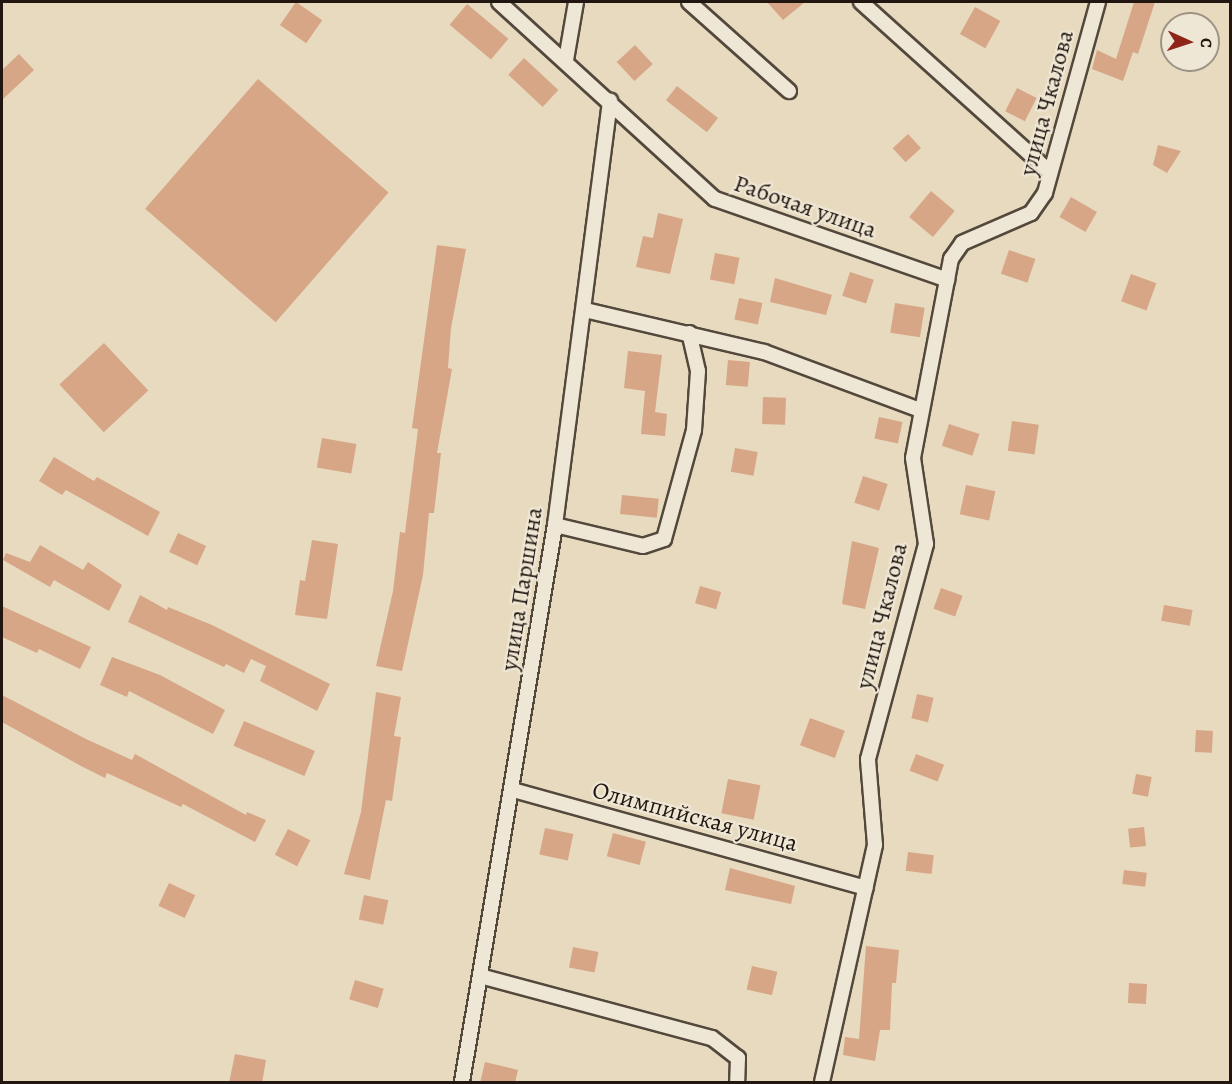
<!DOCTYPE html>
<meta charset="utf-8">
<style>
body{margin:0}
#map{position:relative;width:1232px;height:1084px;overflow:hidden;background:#e7dabf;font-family:Alegreya,serif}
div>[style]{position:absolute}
.building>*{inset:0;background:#d7a687;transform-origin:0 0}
.roads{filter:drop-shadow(2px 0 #53483c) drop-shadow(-2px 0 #53483c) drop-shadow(0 2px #53483c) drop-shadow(0 -2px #53483c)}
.minor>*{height:14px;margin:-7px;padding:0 7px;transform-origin:7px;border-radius:7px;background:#efe7d5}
span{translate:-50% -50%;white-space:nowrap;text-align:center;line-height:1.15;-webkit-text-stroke:4.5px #efe7d5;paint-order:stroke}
.street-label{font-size:24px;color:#221710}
.frame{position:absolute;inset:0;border:3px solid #221710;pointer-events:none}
.north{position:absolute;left:1160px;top:12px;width:60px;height:60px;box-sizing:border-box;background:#efe7d5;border:2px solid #9d9486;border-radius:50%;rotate:93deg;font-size:16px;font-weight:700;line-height:24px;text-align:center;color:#221710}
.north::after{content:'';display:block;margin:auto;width:21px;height:27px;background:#8f2418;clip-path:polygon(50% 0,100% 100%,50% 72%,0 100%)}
</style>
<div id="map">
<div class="building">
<div style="left:296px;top:2px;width:32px;height:28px;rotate:35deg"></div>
<div style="clip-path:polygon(767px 2px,805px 2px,783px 20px)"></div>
<div style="clip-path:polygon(1134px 2px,1155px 2px,1138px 54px,1133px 52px,1123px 81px,1092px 69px,1097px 50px,1116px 59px)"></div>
<div style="left:467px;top:4px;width:54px;height:27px;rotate:40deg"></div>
<div style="left:975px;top:7px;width:29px;height:31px;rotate:29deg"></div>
<div style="left:635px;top:45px;width:26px;height:25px;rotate:47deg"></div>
<div style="clip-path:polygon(19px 54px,34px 70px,2px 100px,2px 70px)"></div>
<div style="left:524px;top:58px;width:47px;height:23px;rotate:43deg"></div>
<div style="left:258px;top:79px;width:173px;height:172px;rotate:41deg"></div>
<div style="left:677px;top:86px;width:52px;height:18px;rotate:38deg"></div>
<div style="left:1017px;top:88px;width:22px;height:26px;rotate:27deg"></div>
<div style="left:908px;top:134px;width:19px;height:21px;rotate:47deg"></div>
<div style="clip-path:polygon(1158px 145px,1181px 151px,1167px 173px,1153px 165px)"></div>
<div style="left:931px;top:191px;width:31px;height:34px;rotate:40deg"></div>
<div style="left:1071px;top:197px;width:30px;height:23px;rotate:30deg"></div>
<div style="clip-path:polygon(658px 213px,683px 219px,670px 274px,636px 267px,643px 236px,653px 238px)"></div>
<div style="clip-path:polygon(437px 245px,466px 249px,451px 328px,448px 368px,452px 369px,437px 453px,441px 453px,434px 513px,429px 513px,423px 575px,402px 671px,376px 666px,393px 591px,400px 532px,405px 533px,418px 429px,412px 428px)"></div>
<div style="left:1009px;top:250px;width:28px;height:25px;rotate:19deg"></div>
<div style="left:715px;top:253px;width:25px;height:27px;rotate:11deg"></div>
<div style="left:850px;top:272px;width:25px;height:25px;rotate:18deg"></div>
<div style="left:1131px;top:274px;width:27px;height:29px;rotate:20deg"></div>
<div style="clip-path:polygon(775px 278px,832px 295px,826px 315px,770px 302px)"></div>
<div style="left:739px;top:298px;width:24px;height:22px;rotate:12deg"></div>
<div style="left:895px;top:303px;width:30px;height:30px;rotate:9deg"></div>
<div style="left:104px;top:343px;width:65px;height:61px;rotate:47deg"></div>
<div style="clip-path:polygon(628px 351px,662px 355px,655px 412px,667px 414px,665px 436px,641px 434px,645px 391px,624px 388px)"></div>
<div style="left:728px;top:360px;width:22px;height:25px;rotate:5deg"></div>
<div style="left:763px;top:397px;width:23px;height:27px;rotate:2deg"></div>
<div style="left:879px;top:417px;width:24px;height:22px;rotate:12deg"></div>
<div style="left:1012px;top:421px;width:27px;height:30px;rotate:8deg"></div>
<div style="left:949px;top:424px;width:32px;height:23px;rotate:18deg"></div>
<div style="left:322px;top:438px;width:35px;height:30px;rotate:10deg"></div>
<div style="left:735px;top:448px;width:23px;height:24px;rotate:10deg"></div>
<div style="clip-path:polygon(54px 457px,94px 481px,97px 477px,160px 512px,148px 536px,66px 490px,62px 495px,39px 481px)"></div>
<div style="left:863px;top:476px;width:26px;height:28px;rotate:18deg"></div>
<div style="left:966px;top:485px;width:30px;height:30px;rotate:12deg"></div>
<div style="left:622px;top:495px;width:37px;height:19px;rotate:6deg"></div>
<div style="left:178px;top:533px;width:31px;height:21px;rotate:25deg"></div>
<div style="clip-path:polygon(312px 540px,338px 544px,327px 619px,295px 615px,300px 580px,305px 581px)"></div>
<div style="clip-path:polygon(852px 541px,879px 548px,865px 609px,842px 604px)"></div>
<div style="clip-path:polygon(40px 545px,83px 570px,88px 562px,122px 585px,109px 611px,54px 580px,50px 587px,3px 560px,6px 553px,30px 562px)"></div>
<div style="left:700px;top:586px;width:22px;height:18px;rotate:16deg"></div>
<div style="left:941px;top:588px;width:23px;height:22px;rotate:20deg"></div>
<div style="clip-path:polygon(140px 595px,167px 610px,168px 607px,212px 625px,330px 684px,317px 711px,260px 681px,266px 666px,251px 659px,244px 673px,226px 664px,224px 667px,128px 622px)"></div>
<div style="left:1164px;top:605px;width:29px;height:16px;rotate:10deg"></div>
<div style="clip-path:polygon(2px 606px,91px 647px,80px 669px,39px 649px,37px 653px,2px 637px)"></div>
<div style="clip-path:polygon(112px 657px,160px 675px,225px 710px,213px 734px,129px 691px,127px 697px,100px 685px)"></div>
<div style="clip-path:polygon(376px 692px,401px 697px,394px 736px,401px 737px,392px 801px,386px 800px,370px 880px,344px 874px,361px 812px)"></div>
<div style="left:917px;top:694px;width:17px;height:25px;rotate:13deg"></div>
<div style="clip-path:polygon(2px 695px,86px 739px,132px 760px,135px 754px,246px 815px,247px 812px,266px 820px,255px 842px,183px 804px,181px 807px,107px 773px,105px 778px,81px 766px,2px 722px)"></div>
<div style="left:810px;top:718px;width:37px;height:29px;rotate:20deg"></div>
<div style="left:244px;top:721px;width:77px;height:27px;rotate:23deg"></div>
<div style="left:1196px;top:730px;width:17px;height:22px;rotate:3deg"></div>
<div style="left:916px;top:754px;width:30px;height:18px;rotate:21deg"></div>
<div style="left:1136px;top:774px;width:16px;height:20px;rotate:11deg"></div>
<div style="left:728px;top:779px;width:33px;height:35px;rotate:11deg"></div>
<div style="left:1144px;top:827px;width:19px;height:16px;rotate:84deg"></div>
<div style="left:545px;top:828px;width:29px;height:27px;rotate:12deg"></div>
<div style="left:288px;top:829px;width:25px;height:29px;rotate:27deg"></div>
<div style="left:613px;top:833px;width:34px;height:24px;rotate:15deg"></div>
<div style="left:908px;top:852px;width:26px;height:19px;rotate:7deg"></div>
<div style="clip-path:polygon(730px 868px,795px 886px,791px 904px,725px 890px)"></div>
<div style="left:1124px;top:870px;width:23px;height:14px;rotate:7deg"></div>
<div style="left:169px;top:883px;width:29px;height:25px;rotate:25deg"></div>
<div style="left:364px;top:895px;width:25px;height:25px;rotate:12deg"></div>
<div style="clip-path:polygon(866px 946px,899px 950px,896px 983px,892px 983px,890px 1030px,880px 1030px,875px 1061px,843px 1055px,845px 1037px,859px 1039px)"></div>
<div style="left:573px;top:947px;width:26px;height:21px;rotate:11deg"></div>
<div style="left:752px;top:966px;width:26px;height:24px;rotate:13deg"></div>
<div style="left:355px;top:980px;width:30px;height:20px;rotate:17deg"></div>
<div style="left:1129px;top:983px;width:18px;height:20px;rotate:3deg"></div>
<div style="clip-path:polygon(235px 1054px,266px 1060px,262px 1083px,229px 1083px)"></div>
<div style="clip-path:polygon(485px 1062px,518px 1070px,515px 1083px,480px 1083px)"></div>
</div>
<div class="roads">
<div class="minor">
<div style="left:499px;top:2px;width:292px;rotate:42.4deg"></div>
<div style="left:715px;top:199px;width:246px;rotate:19.2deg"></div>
<div style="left:689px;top:2px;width:134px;rotate:41.7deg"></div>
<div style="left:861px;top:2px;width:254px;rotate:42deg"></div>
<div style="left:566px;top:60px;width:59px;rotate:-80.2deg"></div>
<div style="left:585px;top:310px;width:184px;rotate:13.2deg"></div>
<div style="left:764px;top:352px;width:166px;rotate:20.4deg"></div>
<div style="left:555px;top:525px;width:90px;rotate:13.4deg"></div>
<div style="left:643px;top:546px;width:22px;rotate:-18deg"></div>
<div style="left:664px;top:539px;width:113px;rotate:-74.6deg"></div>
<div style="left:694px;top:430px;width:59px;rotate:-86.1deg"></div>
<div style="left:698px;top:371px;width:39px;rotate:-103deg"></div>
<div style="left:513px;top:790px;width:366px;rotate:15.5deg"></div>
<div style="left:480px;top:976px;width:240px;rotate:15deg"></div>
<div style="left:712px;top:1038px;width:33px;rotate:38deg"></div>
<div style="left:738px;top:1058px;width:24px;rotate:92deg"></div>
<div style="left:462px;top:1082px;width:565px;rotate:-80.52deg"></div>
<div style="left:555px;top:525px;width:428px;rotate:-82.6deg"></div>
<div style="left:822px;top:1082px;width:243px;rotate:-77.4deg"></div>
<div style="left:875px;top:845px;width:86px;rotate:-94.7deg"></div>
<div style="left:868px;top:759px;width:223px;rotate:-74.9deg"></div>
<div style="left:926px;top:544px;width:87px;rotate:-98.6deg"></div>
<div style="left:913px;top:458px;width:203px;rotate:-79.2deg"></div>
<div style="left:951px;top:259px;width:19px;rotate:-55deg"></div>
<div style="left:962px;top:243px;width:75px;rotate:-23.5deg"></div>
<div style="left:1031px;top:213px;width:24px;rotate:-55deg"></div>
<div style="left:1045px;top:193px;width:198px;rotate:-74.5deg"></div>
</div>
</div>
<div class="street-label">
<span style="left:1047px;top:103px;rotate:-75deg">улица Чкалова</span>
<span style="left:805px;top:207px;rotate:19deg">Рабочая улица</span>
<span style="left:522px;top:589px;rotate:-81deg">улица Паршина</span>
<span style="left:882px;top:616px;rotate:-76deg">улица Чкалова</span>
<span style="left:695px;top:817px;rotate:15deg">Олимпийская улица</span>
</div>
<div class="frame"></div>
<div class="north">С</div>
</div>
